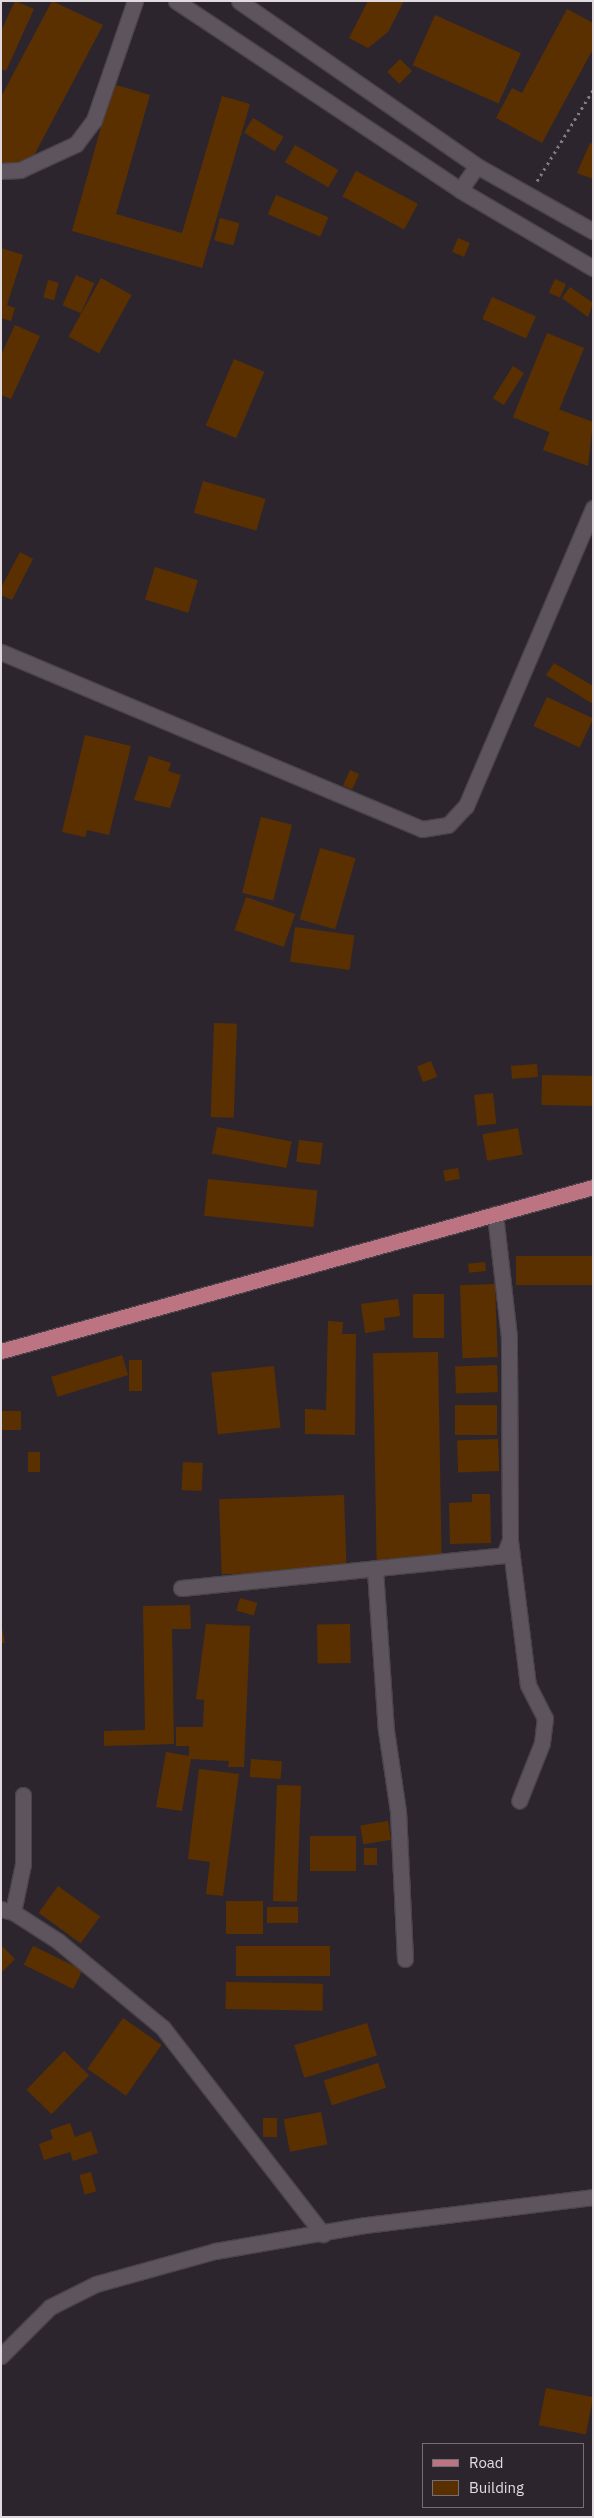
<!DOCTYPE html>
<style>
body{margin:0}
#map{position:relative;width:594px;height:2518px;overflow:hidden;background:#2d252d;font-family:"IBM Plex Sans",sans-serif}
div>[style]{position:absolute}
.building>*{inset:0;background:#5b3000;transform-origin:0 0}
.path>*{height:3px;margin-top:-1.5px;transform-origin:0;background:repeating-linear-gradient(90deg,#817a81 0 2.5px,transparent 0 6.5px)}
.roads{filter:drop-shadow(1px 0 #4b434a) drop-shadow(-1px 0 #4b434a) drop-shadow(0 1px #4b434a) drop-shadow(0 -1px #4b434a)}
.minor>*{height:15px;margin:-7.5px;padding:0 7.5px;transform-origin:7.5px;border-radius:7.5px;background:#5e545e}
.major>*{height:15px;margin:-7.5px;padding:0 7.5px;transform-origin:7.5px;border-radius:7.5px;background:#bc7482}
span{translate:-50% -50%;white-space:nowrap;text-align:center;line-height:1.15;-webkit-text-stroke:4px #2d252d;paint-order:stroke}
.frame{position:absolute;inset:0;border:2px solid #e1dbe0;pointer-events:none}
.legend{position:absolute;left:422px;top:2443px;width:162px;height:65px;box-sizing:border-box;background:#2d252d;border:1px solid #756e75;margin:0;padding:6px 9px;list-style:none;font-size:15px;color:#e1dbe0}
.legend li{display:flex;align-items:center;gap:10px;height:25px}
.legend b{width:25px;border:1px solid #756e75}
</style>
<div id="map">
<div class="building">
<div style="clip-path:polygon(15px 1px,34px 9px,6px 71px,1px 69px,1px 31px)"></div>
<div style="clip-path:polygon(52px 1px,103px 25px,21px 180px,1px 170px,1px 97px)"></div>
<div style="clip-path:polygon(368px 1px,404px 1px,388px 32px,368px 48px,349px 38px)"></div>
<div style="clip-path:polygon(567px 9px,593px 23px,593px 49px,542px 143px,496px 118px,512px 88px,522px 93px)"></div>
<div style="left:435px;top:15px;width:94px;height:55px;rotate:24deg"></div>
<div style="left:400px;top:59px;width:17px;height:18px;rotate:45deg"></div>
<div style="clip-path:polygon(113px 84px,150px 95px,116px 214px,182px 233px,222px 96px,250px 104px,202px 268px,72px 231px)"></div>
<div style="left:253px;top:118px;width:36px;height:17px;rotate:32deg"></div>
<div style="clip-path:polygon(590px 143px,593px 144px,593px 179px,577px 173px)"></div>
<div style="left:295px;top:145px;width:50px;height:20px;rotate:30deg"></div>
<div style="left:356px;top:171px;width:70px;height:29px;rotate:28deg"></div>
<div style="left:276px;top:195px;width:57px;height:21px;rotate:23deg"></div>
<div style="left:220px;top:218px;width:20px;height:23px;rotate:15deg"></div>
<div style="left:458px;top:238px;width:13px;height:15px;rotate:23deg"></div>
<div style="clip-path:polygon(1px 248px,23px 255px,7px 305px,15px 308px,11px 321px,1px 318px)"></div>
<div style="left:76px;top:275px;width:20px;height:33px;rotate:24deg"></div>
<div style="left:101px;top:278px;width:35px;height:67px;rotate:29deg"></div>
<div style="left:555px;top:279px;width:12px;height:15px;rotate:24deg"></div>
<div style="left:48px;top:280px;width:11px;height:18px;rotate:15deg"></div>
<div style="clip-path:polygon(570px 287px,593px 303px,588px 317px,562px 298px)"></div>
<div style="left:492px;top:297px;width:48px;height:24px;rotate:24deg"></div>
<div style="clip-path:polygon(15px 325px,40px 336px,11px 399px,1px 395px,1px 355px)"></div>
<div style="left:547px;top:333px;width:40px;height:91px;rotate:22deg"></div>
<div style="left:234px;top:359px;width:33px;height:72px;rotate:23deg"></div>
<div style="left:513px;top:366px;width:13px;height:38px;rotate:32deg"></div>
<div style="clip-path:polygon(558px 409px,593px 422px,588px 466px,543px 450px)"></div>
<div style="left:203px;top:481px;width:65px;height:33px;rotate:16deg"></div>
<div style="clip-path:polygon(20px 552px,33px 559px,12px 600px,1px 595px,1px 588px)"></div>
<div style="left:155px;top:567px;width:45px;height:34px;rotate:17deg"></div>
<div style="clip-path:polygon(554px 663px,593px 686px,593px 704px,546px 675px)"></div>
<div style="left:547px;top:697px;width:51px;height:32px;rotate:25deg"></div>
<div style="clip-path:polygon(85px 735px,131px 746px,109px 835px,87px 830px,85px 837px,62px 832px)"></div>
<div style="clip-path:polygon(149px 756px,171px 763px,168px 771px,181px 775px,170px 808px,134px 800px)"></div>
<div style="left:350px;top:770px;width:10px;height:17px;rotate:24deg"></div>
<div style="left:261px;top:817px;width:32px;height:78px;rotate:14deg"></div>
<div style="left:320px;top:848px;width:37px;height:74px;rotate:16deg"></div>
<div style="left:246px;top:897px;width:52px;height:35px;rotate:19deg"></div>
<div style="left:295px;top:927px;width:60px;height:35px;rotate:8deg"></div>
<div style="left:214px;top:1023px;width:23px;height:94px;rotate:2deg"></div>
<div style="left:431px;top:1061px;width:17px;height:15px;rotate:69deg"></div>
<div style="left:537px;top:1064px;width:13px;height:26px;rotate:86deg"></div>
<div style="left:542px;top:1075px;width:51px;height:30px;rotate:1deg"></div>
<div style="left:493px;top:1093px;width:31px;height:19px;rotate:84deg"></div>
<div style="left:217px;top:1127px;width:76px;height:27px;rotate:11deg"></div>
<div style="left:518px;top:1128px;width:27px;height:36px;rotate:80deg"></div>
<div style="left:299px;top:1140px;width:24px;height:22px;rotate:7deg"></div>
<div style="left:458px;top:1168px;width:11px;height:15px;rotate:80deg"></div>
<div style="left:208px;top:1179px;width:110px;height:37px;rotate:6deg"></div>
<div style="left:593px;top:1256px;width:29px;height:77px;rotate:90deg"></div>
<div style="left:485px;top:1262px;width:9px;height:17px;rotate:84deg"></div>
<div style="left:495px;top:1284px;width:73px;height:35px;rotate:88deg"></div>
<div style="left:413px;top:1294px;width:31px;height:44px"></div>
<div style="clip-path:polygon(398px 1299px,400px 1316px,384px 1318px,385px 1330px,365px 1333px,361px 1304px)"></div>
<div style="clip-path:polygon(328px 1321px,343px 1322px,342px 1334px,356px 1334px,355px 1435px,305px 1434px,305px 1409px,326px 1410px)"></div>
<div style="left:438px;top:1352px;width:209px;height:65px;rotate:89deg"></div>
<div style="left:122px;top:1355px;width:21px;height:74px;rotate:73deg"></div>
<div style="left:129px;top:1360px;width:13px;height:31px"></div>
<div style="left:497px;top:1365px;width:27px;height:42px;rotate:88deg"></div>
<div style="left:274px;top:1366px;width:62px;height:63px;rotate:84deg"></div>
<div style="left:455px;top:1405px;width:42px;height:30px"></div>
<div style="left:21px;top:1411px;width:19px;height:20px;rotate:90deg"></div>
<div style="left:498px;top:1439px;width:32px;height:41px;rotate:88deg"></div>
<div style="left:28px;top:1452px;width:12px;height:20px"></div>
<div style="left:183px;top:1462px;width:20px;height:28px;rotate:3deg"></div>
<div style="clip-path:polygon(472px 1494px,490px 1494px,491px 1543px,450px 1544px,449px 1503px,472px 1502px)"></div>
<div style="left:344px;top:1495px;width:75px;height:125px;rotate:88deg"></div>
<div style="left:240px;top:1598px;width:18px;height:13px;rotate:16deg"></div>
<div style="clip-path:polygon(190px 1605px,191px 1629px,172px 1629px,174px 1744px,104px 1746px,104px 1731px,145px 1730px,143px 1606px)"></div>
<div style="clip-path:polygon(1px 1623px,5px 1643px,1px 1643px)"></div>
<div style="clip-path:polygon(206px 1624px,250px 1626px,244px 1767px,228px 1767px,229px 1761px,191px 1759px,182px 1811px,156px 1807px,166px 1752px,189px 1756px,189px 1746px,176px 1746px,176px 1727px,203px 1727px,204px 1700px,196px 1699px)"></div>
<div style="left:350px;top:1624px;width:39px;height:33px;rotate:89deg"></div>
<div style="left:251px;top:1759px;width:31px;height:18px;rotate:4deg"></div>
<div style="clip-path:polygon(199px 1769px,239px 1774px,223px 1896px,206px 1894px,210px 1862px,188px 1859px)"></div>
<div style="left:277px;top:1785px;width:24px;height:116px;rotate:2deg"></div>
<div style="left:388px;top:1821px;width:19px;height:28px;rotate:81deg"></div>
<div style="left:310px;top:1836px;width:46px;height:35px"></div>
<div style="left:364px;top:1848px;width:13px;height:17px"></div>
<div style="left:58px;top:1886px;width:52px;height:33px;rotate:36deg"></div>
<div style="left:226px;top:1901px;width:37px;height:33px"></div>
<div style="left:298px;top:1907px;width:16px;height:31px;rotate:90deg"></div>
<div style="clip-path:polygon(1px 1945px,15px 1959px,1px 1973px)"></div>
<div style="left:33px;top:1946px;width:55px;height:21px;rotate:26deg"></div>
<div style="left:330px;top:1946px;width:30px;height:94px;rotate:90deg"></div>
<div style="left:226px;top:1982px;width:97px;height:27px;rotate:1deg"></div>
<div style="left:123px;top:2018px;width:47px;height:62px;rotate:35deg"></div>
<div style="left:367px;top:2023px;width:34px;height:76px;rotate:73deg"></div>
<div style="left:64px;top:2051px;width:35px;height:54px;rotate:44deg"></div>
<div style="left:378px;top:2063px;width:26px;height:57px;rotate:72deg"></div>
<div style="left:321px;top:2112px;width:33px;height:38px;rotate:79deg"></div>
<div style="left:263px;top:2118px;width:14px;height:19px"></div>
<div style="clip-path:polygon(70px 2123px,75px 2137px,91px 2131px,98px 2153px,73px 2161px,70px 2152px,44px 2160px,39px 2144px,53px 2139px,50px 2130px)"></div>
<div style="left:91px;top:2172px;width:20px;height:12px;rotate:75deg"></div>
<div style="left:546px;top:2388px;width:48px;height:38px;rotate:11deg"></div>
</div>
<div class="path">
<div style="left:537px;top:181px;width:107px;rotate:-58.4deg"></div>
</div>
<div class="roads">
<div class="minor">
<div style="left:176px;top:1px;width:341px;rotate:33.6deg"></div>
<div style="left:460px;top:190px;width:154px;rotate:30.4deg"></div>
<div style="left:239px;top:1px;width:290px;rotate:34.7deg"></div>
<div style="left:477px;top:166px;width:133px;rotate:29.3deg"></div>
<div style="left:1px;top:171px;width:19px;rotate:-3deg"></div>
<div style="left:20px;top:170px;width:62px;rotate:-24.9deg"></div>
<div style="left:76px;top:144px;width:30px;rotate:-53deg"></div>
<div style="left:94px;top:120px;width:126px;rotate:-71deg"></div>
<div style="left:460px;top:190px;width:29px;rotate:-55deg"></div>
<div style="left:1px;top:652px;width:457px;rotate:22.8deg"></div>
<div style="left:422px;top:829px;width:26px;rotate:-9deg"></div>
<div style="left:448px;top:825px;width:26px;rotate:-47deg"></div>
<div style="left:466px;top:806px;width:324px;rotate:-66.9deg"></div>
<div style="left:510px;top:1541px;width:145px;rotate:82.9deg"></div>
<div style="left:528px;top:1685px;width:37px;rotate:63deg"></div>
<div style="left:545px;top:1718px;width:25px;rotate:97deg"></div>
<div style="left:542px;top:1743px;width:62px;rotate:111.6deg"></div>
<div style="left:375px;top:1570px;width:160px;rotate:86.1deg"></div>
<div style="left:386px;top:1730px;width:82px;rotate:81.6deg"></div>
<div style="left:398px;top:1811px;width:148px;rotate:87.3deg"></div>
<div style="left:181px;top:1588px;width:325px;rotate:-5.8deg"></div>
<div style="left:504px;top:1555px;width:16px;rotate:-68deg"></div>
<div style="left:510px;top:1540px;width:203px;rotate:-90.3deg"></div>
<div style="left:509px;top:1337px;width:124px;rotate:-96.5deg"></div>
<div style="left:1px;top:1909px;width:12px;rotate:14deg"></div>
<div style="left:13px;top:1912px;width:54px;rotate:32.8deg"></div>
<div style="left:58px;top:1941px;width:136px;rotate:39.6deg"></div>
<div style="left:163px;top:2028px;width:261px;rotate:52.2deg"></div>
<div style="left:13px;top:1912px;width:49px;rotate:-78.2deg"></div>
<div style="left:23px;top:1864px;width:69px;rotate:-90deg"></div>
<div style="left:1px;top:2356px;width:69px;rotate:-45deg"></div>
<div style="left:50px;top:2307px;width:51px;rotate:-26.6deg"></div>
<div style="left:96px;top:2284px;width:123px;rotate:-15.5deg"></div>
<div style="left:215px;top:2251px;width:153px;rotate:-9.8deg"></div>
<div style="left:366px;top:2225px;width:229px;rotate:-7deg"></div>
</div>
<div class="major">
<div style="left:1px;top:1351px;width:614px;rotate:-15.48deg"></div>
</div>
</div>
<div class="frame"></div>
<ul class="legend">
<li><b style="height:6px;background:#bc7482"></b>Road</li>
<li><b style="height:14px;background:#5b3000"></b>Building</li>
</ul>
</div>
